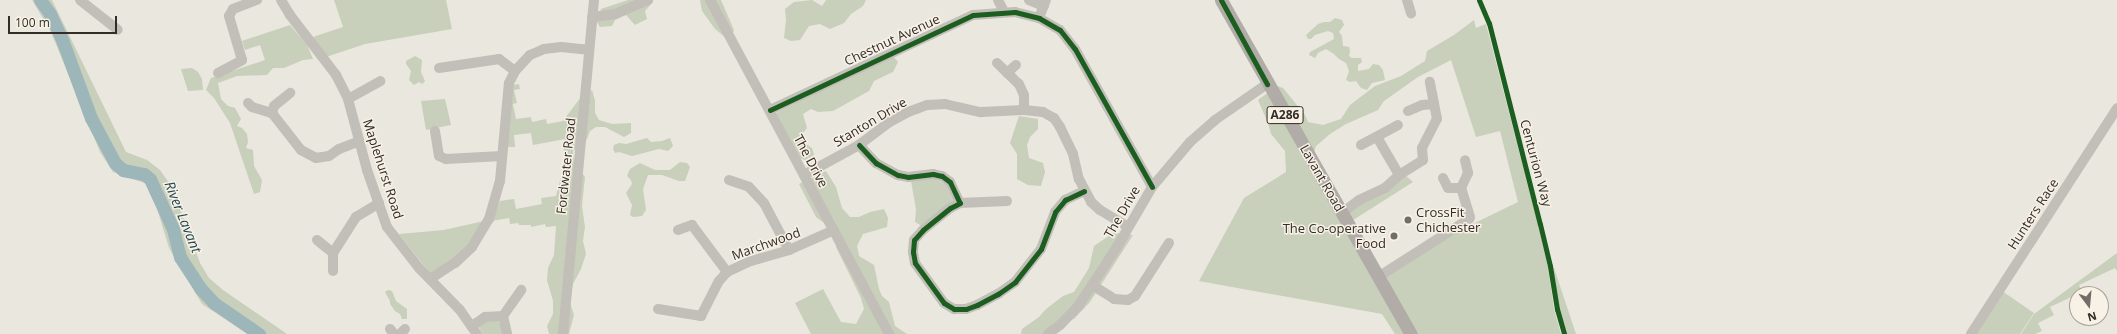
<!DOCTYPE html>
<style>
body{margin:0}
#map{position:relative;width:2117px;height:334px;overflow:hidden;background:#eae7df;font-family:"Open Sans",sans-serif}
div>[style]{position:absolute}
.green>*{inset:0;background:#c8cfba}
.river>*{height:13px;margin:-6.5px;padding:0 6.5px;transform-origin:6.5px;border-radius:6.5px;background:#9db6b9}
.minor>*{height:10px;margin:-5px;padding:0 5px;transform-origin:5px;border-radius:5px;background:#c2beb8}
.major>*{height:13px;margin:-6.5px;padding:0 6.5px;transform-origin:6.5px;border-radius:6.5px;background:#b1aca7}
.cycleway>*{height:5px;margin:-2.5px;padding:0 2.5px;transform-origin:2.5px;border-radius:2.5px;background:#1b5e20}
.dots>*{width:11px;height:11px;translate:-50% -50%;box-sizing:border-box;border:2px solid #f7f1e6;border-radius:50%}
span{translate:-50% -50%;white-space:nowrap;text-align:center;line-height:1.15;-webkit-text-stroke:3px #f7f1e6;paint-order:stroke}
.shield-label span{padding:1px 3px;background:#f7f1e6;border:1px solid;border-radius:3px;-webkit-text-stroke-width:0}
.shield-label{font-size:12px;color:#332c27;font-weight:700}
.street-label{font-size:13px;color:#332c27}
.poi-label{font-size:13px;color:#332c27}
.left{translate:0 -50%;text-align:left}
.right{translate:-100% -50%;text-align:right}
.water-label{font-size:14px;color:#214750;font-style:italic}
.north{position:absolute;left:2069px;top:286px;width:40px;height:40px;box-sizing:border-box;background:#f7f1e6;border:1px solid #a9a29a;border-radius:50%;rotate:164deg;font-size:11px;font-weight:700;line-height:16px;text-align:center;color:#332c27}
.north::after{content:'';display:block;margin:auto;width:14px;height:18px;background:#736d67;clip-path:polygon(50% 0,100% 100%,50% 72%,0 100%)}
.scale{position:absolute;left:8px;top:16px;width:109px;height:18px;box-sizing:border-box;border:2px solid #332c27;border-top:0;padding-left:5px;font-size:12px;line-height:14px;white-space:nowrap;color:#332c27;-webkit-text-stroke:3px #f7f1e6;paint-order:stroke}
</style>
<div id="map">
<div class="green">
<div style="clip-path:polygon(32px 0,52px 0,126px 152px,147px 160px,160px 170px,172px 187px,200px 263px,209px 278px,223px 290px,287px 334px,248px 334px,202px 304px,169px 248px,150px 185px,113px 172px,100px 152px,51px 32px)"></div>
<div style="clip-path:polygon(334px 0,446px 0,452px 29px,365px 44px,326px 57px,313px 37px,343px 27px)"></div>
<div style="clip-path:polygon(628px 0,652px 0,653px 2px,645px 11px,647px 19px,635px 25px,626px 15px,615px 20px,612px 26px,600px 27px,597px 22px,601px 9px)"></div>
<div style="clip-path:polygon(700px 0,721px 0,734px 30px,732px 35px,726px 38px,715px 29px,702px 11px)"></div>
<div style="clip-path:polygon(812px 0,822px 6px,826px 0,866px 0,863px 6px,851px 14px,844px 23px,830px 29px,820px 24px,809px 26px,800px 40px,791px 41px,784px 38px,786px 20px,785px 9px,794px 2px)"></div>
<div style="clip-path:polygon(1335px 18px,1342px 20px,1344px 25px,1339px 32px,1342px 36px,1343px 46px,1349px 47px,1350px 51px,1349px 56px,1352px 58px,1361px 58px,1362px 62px,1358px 65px,1358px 71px,1369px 69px,1373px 64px,1379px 65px,1383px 70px,1385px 80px,1372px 83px,1367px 90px,1361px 88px,1356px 81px,1350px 82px,1346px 80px,1349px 71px,1346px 63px,1339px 59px,1334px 54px,1326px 49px,1318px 53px,1315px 58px,1309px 55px,1310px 52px,1334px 39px,1333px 33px,1328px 31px,1315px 35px,1311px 39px,1308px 39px,1306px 35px,1318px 24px,1324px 22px,1330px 22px)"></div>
<div style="clip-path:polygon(1474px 20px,1476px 28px,1486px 24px,1539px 228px,1548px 267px,1554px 309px,1561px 334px,1415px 334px,1382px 277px,1448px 236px,1518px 202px,1500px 131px,1476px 137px,1451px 60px,1418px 77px,1384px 101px,1378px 110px,1346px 124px,1330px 134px,1316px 146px,1313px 155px,1406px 334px,1395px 334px,1382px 314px,1199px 281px,1244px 198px,1286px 172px,1285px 151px,1271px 134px,1268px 123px,1258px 100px,1277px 86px,1283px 88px,1305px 115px,1308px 122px,1323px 125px,1341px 119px,1350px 105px,1375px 86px,1401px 76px,1425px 61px,1427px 51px,1454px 35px)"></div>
<div style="clip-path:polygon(290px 25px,307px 45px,313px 59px,303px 60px,284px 68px,273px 68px,267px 75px,237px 76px,218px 83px,221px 99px,228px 106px,235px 108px,241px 119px,237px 126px,242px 128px,247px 134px,248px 142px,246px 148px,253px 150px,254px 166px,262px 180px,260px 192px,254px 194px,230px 123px,214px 98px,206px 90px,211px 78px,265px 60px,260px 45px,245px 50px,242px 41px)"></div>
<div style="clip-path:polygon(415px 56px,422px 60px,421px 72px,425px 81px,422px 84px,419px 82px,414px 85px,409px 80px,411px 71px,406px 64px,406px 61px)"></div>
<div style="clip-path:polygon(893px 56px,898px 62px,893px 72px,874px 81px,869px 91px,833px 111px,818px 112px,811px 109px,803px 114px,807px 128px,802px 134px,805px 143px,812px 148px,814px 155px,805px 160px,799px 158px,776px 113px)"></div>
<div style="clip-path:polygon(192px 68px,198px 72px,202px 79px,203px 90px,188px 91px,181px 69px)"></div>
<div style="clip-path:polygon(519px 84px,520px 89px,514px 90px,517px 103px,513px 104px,516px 119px,531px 117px,532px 122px,546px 119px,547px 124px,563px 121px,581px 97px,592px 90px,595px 100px,595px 113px,599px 120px,612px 124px,631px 123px,631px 133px,624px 137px,605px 127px,596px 127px,590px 131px,587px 139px,573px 151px,574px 163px,585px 177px,582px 206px,585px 227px,583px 241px,586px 254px,581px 269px,573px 284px,570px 303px,574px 315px,569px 334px,549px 334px,547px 326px,553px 314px,553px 301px,547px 280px,548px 268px,554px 255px,556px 226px,546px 227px,545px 224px,531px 227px,531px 225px,519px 225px,518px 223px,510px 224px,509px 218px,492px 221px,500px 201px,514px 199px,516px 209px,542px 204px,541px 198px,556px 196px,565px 162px,563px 144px,565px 139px,533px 145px,531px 133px,514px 135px,515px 147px,507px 147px,513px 85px)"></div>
<div style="clip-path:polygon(445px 99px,451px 125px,426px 130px,421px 101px)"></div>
<div style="clip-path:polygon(1019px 116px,1038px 119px,1038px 129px,1030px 137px,1027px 145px,1029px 158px,1043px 163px,1045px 172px,1041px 186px,1028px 185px,1017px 179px,1017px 154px,1010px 143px)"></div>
<div style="clip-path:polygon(647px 138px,651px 142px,662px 141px,670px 138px,673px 146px,668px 151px,659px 149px,632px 156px,619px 152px,615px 153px,613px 149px,614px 145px,619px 143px,626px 144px)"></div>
<div style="clip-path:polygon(680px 162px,687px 163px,690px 167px,685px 181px,679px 181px,662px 175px,648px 175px,643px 189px,646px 210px,642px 216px,633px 217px,630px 215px,632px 205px,626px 193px,632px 184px,631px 180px,627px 176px,630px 169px,640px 163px,655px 170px,670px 170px)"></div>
<div style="clip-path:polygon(826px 171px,836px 187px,842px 208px,850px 217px,859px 217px,870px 212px,884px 209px,888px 218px,887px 227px,863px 234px,857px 246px,859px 256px,874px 265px,879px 289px,882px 296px,889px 302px,895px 326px,907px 334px,811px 334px,795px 303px,823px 289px,841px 322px,856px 324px,864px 309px,861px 298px,836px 247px,839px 233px,834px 225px,824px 223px,816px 217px,799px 184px)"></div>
<div style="clip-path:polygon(1404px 174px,1413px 182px,1350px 222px,1347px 217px,1352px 208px)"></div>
<div style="clip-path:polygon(932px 177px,946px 185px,953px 201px,922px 226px,915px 222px,916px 209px,911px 181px)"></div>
<div style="clip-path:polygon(484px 221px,468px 245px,452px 261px,430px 273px,399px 234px,444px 230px)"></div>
<div style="clip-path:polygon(1113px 233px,1133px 235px,1090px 302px,1074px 319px,1056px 323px,1043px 334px,1021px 334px,1022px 329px,1039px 317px,1046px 309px,1063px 296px,1074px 292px,1089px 268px,1094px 246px)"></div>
<div style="clip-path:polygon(2117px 253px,2117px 271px,2115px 268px,2079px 285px,2082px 292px,2050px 307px,2054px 315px,2038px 323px,2042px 331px,2035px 334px,2021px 334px,2034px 314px)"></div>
<div style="clip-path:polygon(1553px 267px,1554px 268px,1576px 334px,1566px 334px,1559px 308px)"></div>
<div style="clip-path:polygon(388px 290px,392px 291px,396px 301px,407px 309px,407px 319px,402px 319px,400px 314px,395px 311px,390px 304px,390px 301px,385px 292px)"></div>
<div style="clip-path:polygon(2002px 291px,2034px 313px,2020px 334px,1974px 334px)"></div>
<div style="clip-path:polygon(487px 320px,497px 320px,502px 326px,503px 334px,482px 334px,479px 327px)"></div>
</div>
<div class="river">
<div style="left:40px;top:0;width:17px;rotate:54deg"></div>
<div style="left:50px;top:14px;width:31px;rotate:65deg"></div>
<div style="left:63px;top:42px;width:81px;rotate:69.8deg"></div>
<div style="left:91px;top:118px;width:51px;rotate:61.9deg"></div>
<div style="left:115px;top:163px;width:11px;rotate:41deg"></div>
<div style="left:123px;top:170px;width:21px;rotate:11deg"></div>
<div style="left:144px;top:174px;width:8px;rotate:40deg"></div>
<div style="left:150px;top:179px;width:55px;rotate:65.3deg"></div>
<div style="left:173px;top:229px;width:29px;rotate:76deg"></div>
<div style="left:180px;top:257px;width:37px;rotate:57deg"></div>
<div style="left:200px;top:288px;width:21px;rotate:47deg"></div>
<div style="left:214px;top:303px;width:55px;rotate:34.6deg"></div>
</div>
<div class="minor">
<div style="left:80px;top:0;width:48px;rotate:38.3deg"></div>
<div style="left:281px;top:0;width:17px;rotate:59deg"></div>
<div style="left:290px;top:15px;width:76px;rotate:52.5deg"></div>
<div style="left:336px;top:75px;width:27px;rotate:63deg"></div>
<div style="left:348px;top:99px;width:73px;rotate:75deg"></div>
<div style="left:367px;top:170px;width:60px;rotate:70.7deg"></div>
<div style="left:387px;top:227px;width:52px;rotate:52deg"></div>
<div style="left:419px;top:268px;width:59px;rotate:45.7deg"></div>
<div style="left:460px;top:310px;width:29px;rotate:55deg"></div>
<div style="left:710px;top:0;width:379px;rotate:61.8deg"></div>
<div style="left:998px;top:0;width:13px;rotate:63deg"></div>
<div style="left:1029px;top:0;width:16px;rotate:22deg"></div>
<div style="left:1407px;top:0;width:14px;rotate:73deg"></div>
<div style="left:592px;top:17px;width:23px;rotate:-7deg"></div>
<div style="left:615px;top:14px;width:36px;rotate:-23deg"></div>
<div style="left:1039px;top:18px;width:19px;rotate:-69deg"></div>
<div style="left:997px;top:63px;width:30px;rotate:44deg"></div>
<div style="left:1019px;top:84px;width:12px;rotate:66deg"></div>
<div style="left:1024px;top:95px;width:15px;rotate:90deg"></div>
<div style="left:439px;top:68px;width:61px;rotate:-8.5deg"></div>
<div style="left:499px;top:59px;width:20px;rotate:37deg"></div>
<div style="left:218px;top:73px;width:27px;rotate:-28deg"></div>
<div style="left:242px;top:60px;width:46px;rotate:-106.5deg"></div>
<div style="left:229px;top:16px;width:8px;rotate:-60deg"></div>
<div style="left:233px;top:9px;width:26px;rotate:-21deg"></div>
<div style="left:1007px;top:73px;width:12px;rotate:-42deg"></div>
<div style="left:348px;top:99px;width:37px;rotate:-29deg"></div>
<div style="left:248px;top:103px;width:6px;rotate:45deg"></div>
<div style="left:252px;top:107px;width:21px;rotate:17deg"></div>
<div style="left:272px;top:113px;width:47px;rotate:51.9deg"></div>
<div style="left:301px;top:150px;width:17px;rotate:28deg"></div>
<div style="left:316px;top:158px;width:13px;rotate:-9deg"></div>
<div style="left:329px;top:156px;width:12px;rotate:-35deg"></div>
<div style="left:339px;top:149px;width:22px;rotate:-21deg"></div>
<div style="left:770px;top:110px;width:224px;rotate:-25.1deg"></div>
<div style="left:973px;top:15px;width:42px;rotate:-4.1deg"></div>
<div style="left:1015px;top:12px;width:25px;rotate:14deg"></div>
<div style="left:1039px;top:18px;width:24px;rotate:30deg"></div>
<div style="left:1060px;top:30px;width:24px;rotate:52deg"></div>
<div style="left:1075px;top:49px;width:158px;rotate:60.8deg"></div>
<div style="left:1408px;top:111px;width:15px;rotate:-23deg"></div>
<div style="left:1422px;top:105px;width:12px;rotate:-5deg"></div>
<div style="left:272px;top:113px;width:7px;rotate:-74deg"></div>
<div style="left:274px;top:106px;width:21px;rotate:-39deg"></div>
<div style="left:435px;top:131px;width:25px;rotate:81deg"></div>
<div style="left:439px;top:156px;width:8px;rotate:23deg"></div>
<div style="left:446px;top:159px;width:56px;rotate:-3.1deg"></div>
<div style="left:1377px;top:137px;width:44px;rotate:59.9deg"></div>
<div style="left:859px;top:145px;width:25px;rotate:47deg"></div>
<div style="left:876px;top:163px;width:25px;rotate:29deg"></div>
<div style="left:898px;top:175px;width:10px;rotate:11deg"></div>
<div style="left:908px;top:177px;width:25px;rotate:-7deg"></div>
<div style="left:933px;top:174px;width:9px;rotate:13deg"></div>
<div style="left:942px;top:176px;width:10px;rotate:37deg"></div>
<div style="left:950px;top:182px;width:23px;rotate:65deg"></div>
<div style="left:960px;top:203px;width:11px;rotate:153deg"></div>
<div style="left:950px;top:208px;width:35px;rotate:141deg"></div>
<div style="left:923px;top:230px;width:13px;rotate:132deg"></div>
<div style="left:914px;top:240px;width:12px;rotate:95deg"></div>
<div style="left:913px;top:252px;width:11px;rotate:80deg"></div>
<div style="left:915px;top:263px;width:49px;rotate:54.1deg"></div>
<div style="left:944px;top:303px;width:12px;rotate:31deg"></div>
<div style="left:954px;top:309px;width:12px"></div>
<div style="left:966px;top:309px;width:12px;rotate:-20deg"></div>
<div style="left:977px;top:305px;width:24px;rotate:-28deg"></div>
<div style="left:998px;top:294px;width:21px;rotate:-35deg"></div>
<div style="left:1015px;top:282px;width:42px;rotate:-51.8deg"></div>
<div style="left:1041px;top:249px;width:40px;rotate:-69deg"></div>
<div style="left:1055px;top:212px;width:16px;rotate:-50deg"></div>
<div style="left:1065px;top:200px;width:21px;rotate:-25deg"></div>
<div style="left:1361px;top:145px;width:42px;rotate:-28.4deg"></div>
<div style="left:804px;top:175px;width:63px;rotate:-28.6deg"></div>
<div style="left:859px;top:145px;width:39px;rotate:-37deg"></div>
<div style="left:890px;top:122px;width:21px;rotate:-29deg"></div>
<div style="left:908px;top:112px;width:20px;rotate:-20deg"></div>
<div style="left:927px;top:105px;width:18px;rotate:-3deg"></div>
<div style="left:945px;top:104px;width:37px;rotate:13deg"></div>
<div style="left:981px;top:112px;width:43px;rotate:-2.7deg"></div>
<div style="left:1024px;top:110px;width:19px;rotate:6deg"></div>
<div style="left:1043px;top:112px;width:13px;rotate:29deg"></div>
<div style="left:1054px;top:118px;width:11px;rotate:56deg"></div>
<div style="left:1060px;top:127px;width:30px;rotate:64deg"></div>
<div style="left:1073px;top:154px;width:26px;rotate:77deg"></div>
<div style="left:1079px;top:179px;width:26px;rotate:62deg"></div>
<div style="left:1091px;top:202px;width:12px;rotate:42deg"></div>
<div style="left:1100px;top:210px;width:33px;rotate:31deg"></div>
<div style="left:1443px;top:178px;width:11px;rotate:63deg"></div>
<div style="left:1448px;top:188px;width:13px"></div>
<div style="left:1461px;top:188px;width:17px;rotate:-65deg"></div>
<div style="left:1468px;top:173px;width:13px;rotate:-103deg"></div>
<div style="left:729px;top:180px;width:21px;rotate:19deg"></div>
<div style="left:749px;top:187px;width:22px;rotate:47deg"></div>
<div style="left:764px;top:203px;width:53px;rotate:62deg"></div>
<div style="left:960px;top:203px;width:47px;rotate:-2.4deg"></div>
<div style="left:1342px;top:213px;width:21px;rotate:-37deg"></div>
<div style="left:1359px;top:200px;width:29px;rotate:-25deg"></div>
<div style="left:1385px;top:188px;width:19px;rotate:-43deg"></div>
<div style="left:1399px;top:175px;width:28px;rotate:-32deg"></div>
<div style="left:1423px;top:160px;width:12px;rotate:-95deg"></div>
<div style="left:1422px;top:148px;width:33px;rotate:-63deg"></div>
<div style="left:1437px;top:119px;width:38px;rotate:-101deg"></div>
<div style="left:678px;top:230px;width:15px;rotate:-20deg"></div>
<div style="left:692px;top:225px;width:59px;rotate:53.3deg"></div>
<div style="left:317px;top:240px;width:21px;rotate:39deg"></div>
<div style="left:333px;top:253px;width:43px;rotate:-57.4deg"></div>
<div style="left:356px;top:217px;width:27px;rotate:-31deg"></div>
<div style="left:333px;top:271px;width:18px;rotate:-90deg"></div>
<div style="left:1378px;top:277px;width:108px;rotate:-32.5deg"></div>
<div style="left:1469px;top:219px;width:2px;rotate:-63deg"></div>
<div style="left:1470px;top:217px;width:30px;rotate:-107deg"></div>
<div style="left:430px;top:279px;width:30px;rotate:-33deg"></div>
<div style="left:455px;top:263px;width:23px;rotate:-43deg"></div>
<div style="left:472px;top:247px;width:33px;rotate:-59deg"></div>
<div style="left:489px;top:219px;width:40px;rotate:-74deg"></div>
<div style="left:500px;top:181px;width:98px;rotate:-84.8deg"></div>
<div style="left:509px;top:83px;width:13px;rotate:-63deg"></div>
<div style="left:515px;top:71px;width:22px;rotate:-47deg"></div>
<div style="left:530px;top:55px;width:15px;rotate:-23deg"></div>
<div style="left:544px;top:49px;width:17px;rotate:-7deg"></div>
<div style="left:561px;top:47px;width:27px;rotate:6deg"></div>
<div style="left:1092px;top:285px;width:26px;rotate:32deg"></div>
<div style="left:1114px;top:299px;width:14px;rotate:4deg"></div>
<div style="left:1128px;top:300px;width:8px;rotate:-30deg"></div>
<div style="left:1135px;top:296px;width:63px;rotate:-57.3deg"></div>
<div style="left:658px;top:309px;width:44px;rotate:9.2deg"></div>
<div style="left:701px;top:316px;width:39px;rotate:-63deg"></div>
<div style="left:719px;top:281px;width:12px;rotate:-48deg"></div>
<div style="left:727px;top:272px;width:26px;rotate:-25deg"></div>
<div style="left:751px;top:261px;width:40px;rotate:-16deg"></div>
<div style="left:789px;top:250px;width:49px;rotate:-24deg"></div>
<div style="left:503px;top:316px;width:32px;rotate:-55deg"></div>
<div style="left:472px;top:326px;width:16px;rotate:-35deg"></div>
<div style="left:485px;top:317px;width:18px;rotate:-3deg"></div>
<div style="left:503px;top:316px;width:18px;rotate:77deg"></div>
<div style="left:390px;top:329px;width:6px;rotate:51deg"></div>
<div style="left:400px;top:334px;width:7px;rotate:-45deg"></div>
<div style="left:563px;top:334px;width:335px;rotate:-84.7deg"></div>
<div style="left:1048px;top:334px;width:15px;rotate:-37deg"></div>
<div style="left:1060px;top:325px;width:28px;rotate:-46deg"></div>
<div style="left:1079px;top:305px;width:69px;rotate:-56.8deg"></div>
<div style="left:1117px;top:247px;width:69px;rotate:-59.7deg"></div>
<div style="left:1152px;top:187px;width:59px;rotate:-49.8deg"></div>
<div style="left:1190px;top:142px;width:33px;rotate:-41deg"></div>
<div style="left:1215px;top:120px;width:63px;rotate:-34.7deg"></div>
<div style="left:1971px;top:334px;width:269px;rotate:-57.1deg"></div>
</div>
<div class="major">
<div style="left:1221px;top:0;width:384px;rotate:60.4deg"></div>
</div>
<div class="cycleway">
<div style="left:1221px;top:0;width:96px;rotate:61.3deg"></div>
<div style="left:1479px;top:0;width:25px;rotate:67deg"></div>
<div style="left:1489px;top:23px;width:207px;rotate:75.8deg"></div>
<div style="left:1540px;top:224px;width:43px;rotate:76.6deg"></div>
<div style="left:1550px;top:266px;width:44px;rotate:80.8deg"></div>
<div style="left:1557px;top:309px;width:26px;rotate:74deg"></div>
<div style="left:770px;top:110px;width:224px;rotate:-25.1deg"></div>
<div style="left:973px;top:15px;width:42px;rotate:-4.1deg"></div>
<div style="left:1015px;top:12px;width:25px;rotate:14deg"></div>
<div style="left:1039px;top:18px;width:24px;rotate:30deg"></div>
<div style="left:1060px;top:30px;width:24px;rotate:52deg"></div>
<div style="left:1075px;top:49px;width:158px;rotate:60.8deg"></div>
<div style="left:859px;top:145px;width:25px;rotate:47deg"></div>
<div style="left:876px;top:163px;width:25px;rotate:29deg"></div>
<div style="left:898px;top:175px;width:10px;rotate:11deg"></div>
<div style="left:908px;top:177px;width:25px;rotate:-7deg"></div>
<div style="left:933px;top:174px;width:9px;rotate:13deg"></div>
<div style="left:942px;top:176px;width:10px;rotate:37deg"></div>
<div style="left:950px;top:182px;width:23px;rotate:65deg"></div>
<div style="left:960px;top:203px;width:11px;rotate:153deg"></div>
<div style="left:950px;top:208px;width:35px;rotate:141deg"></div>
<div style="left:923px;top:230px;width:13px;rotate:132deg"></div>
<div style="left:914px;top:240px;width:12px;rotate:95deg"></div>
<div style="left:913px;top:252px;width:11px;rotate:80deg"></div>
<div style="left:915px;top:263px;width:49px;rotate:54.1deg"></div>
<div style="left:944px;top:303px;width:12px;rotate:31deg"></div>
<div style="left:954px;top:309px;width:12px"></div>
<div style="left:966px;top:309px;width:12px;rotate:-20deg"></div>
<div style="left:977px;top:305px;width:24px;rotate:-28deg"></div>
<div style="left:998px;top:294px;width:21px;rotate:-35deg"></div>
<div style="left:1015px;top:282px;width:42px;rotate:-51.8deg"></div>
<div style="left:1041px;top:249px;width:40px;rotate:-69deg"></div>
<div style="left:1055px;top:212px;width:16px;rotate:-50deg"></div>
<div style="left:1065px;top:200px;width:21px;rotate:-25deg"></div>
</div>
<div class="dots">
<div style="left:1408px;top:220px;background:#736d67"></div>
<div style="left:1394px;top:236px;background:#736d67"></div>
</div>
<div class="shield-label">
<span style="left:1285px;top:115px">A286</span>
</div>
<div class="street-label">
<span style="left:892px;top:40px;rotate:-25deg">Chestnut Avenue</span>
<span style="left:870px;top:122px;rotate:-31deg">Stanton Drive</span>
<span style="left:811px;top:161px;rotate:62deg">The Drive</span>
<span style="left:1536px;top:163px;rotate:75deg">Centurion Way</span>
<span style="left:566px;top:166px;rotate:-84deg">Fordwater Road</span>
<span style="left:383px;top:169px;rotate:72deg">Maplehurst Road</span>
<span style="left:1322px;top:178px;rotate:60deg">Lavant Road</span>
<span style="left:1122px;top:212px;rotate:-60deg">The Drive</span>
<span style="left:2033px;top:214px;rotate:-57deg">Hunters Race</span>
<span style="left:766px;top:244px;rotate:-20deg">Marchwood</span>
</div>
<div class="poi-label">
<span class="left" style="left:1416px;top:220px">CrossFit<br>Chichester</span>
<span class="right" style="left:1386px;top:236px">The Co-operative<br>Food</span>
</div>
<div class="water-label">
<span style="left:183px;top:217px;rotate:68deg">River Lavant</span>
</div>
<div class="north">N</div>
<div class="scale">100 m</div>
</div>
